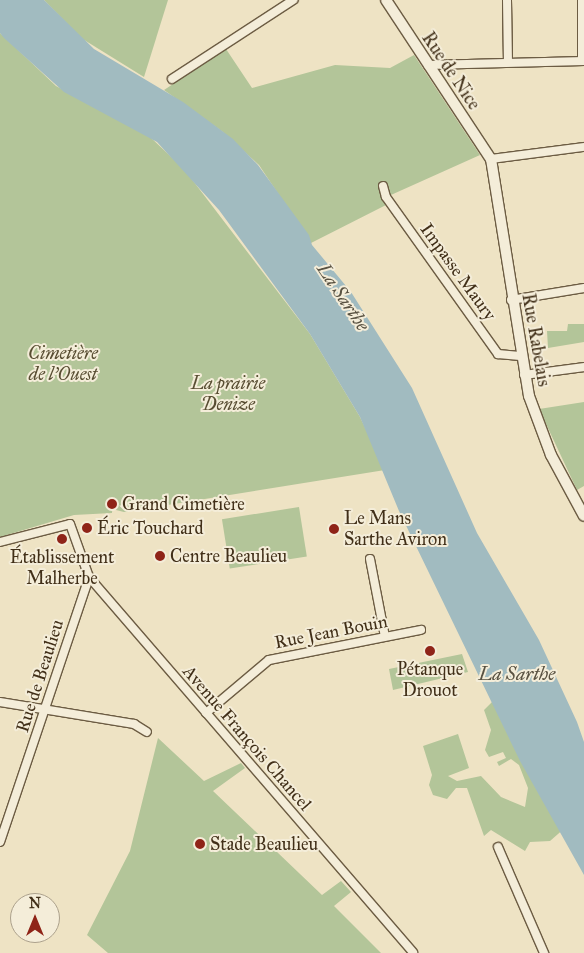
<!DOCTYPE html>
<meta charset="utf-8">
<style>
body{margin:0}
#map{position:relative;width:584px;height:953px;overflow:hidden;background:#eee3c4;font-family:"IM FELL Great Primer",serif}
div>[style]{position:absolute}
.green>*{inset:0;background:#b3c599;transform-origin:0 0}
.water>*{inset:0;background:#a1bbc0}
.roads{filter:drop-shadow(1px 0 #6c5c43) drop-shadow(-1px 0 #6c5c43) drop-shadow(0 1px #6c5c43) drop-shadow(0 -1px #6c5c43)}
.street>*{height:8px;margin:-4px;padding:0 4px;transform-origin:4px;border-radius:4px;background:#f4edd9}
.secondary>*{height:10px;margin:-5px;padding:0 5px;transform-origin:5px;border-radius:5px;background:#f4edd9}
.dots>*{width:14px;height:14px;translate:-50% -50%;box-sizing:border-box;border:2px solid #f4edd9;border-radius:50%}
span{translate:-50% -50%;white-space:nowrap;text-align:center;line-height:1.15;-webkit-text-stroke:4px #f4edd9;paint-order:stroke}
.street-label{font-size:18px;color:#412f18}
.park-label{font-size:18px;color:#584d32;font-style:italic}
.poi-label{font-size:18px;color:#412f18}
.left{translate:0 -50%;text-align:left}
.water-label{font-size:19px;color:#595242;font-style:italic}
.north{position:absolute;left:10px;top:893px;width:50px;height:50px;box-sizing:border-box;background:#f4edd9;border:1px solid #aca18c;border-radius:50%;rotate:0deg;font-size:14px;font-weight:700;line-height:20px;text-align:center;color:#412f18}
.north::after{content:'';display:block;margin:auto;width:18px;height:22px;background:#8f2418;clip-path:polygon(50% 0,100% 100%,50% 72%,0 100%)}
</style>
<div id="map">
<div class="green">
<div style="clip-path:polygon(44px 0,168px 0,144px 77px,81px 38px)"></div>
<div style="clip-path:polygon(0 33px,56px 86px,148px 135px,184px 169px,310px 334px,360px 417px,385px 470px,124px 512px,116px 510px,113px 501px,112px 513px,74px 515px,0 537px)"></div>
<div style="clip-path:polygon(226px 49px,252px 88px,335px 65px,390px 68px,414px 55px,480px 155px,382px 199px,386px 205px,311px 243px,259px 165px,223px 132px,164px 90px)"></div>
<div style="clip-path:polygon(568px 324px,584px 324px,584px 342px,548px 348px,547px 331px,567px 331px)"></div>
<div style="clip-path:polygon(584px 402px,584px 486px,577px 490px,539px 409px)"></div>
<div style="left:299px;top:507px;width:50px;height:78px;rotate:81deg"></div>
<div style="clip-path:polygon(462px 654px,468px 672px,393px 690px,389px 669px)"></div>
<div style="clip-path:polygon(496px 698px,566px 827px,550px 841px,530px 842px,525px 851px,491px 830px,484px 836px,467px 788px,456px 788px,447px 799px,433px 795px,429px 785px,432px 775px,423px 746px,458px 734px,469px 768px,448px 776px,457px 781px,481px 776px,501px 797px,525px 807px,528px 788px,519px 765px,511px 759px,499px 766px,497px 762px,506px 758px,503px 752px,489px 757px,485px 750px,491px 730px,484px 710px)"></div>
<div style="clip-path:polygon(158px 738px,204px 781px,241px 763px,245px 768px,213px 791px,322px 895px,341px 881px,351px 892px,334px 906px,381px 953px,108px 953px,87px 935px,130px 851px)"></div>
</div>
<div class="water">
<div style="clip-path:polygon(0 0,44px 0,94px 49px,183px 102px,233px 139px,258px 165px,309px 235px,312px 245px,351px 292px,412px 388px,477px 533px,539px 640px,577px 722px,584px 742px,584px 875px,520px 761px,399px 511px,360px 417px,310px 334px,219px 210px,157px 142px,64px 92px,4px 38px,0 33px)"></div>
</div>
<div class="roads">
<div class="street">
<div style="left:507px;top:0;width:62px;rotate:89.1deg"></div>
<div style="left:582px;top:61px;width:61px;rotate:-90deg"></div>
<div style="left:428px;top:65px;width:156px;rotate:-1.5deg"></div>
<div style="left:172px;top:79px;width:145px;rotate:-33.1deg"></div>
<div style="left:491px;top:159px;width:94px;rotate:-7.4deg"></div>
<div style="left:383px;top:186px;width:11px;rotate:75deg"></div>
<div style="left:386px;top:197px;width:193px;rotate:54.5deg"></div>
<div style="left:498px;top:354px;width:22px;rotate:5deg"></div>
<div style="left:511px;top:300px;width:74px;rotate:-9.3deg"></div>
<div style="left:524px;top:375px;width:61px;rotate:-7.6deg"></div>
<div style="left:0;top:542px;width:72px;rotate:-14.4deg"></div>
<div style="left:70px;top:524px;width:56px;rotate:70.3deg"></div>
<div style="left:89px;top:577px;width:496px;rotate:49.2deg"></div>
<div style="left:370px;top:559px;width:79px;rotate:79.1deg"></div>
<div style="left:0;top:702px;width:136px;rotate:9.3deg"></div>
<div style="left:134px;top:724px;width:15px;rotate:32deg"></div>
<div style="left:206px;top:713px;width:82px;rotate:-40.1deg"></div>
<div style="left:269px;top:660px;width:155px;rotate:-11.2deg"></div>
<div style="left:0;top:842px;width:280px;rotate:-71.4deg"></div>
<div style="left:498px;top:847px;width:116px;rotate:66.5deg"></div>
</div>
<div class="secondary">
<div style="left:386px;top:0;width:191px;rotate:56.6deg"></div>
<div style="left:491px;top:159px;width:240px;rotate:80.9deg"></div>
<div style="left:529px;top:396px;width:63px;rotate:69.6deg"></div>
<div style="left:551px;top:455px;width:69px;rotate:61.6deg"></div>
</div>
</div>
<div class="dots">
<div style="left:112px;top:504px;background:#8f2418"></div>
<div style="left:87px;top:528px;background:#8f2418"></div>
<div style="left:334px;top:529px;background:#8f2418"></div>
<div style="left:62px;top:539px;background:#8f2418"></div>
<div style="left:160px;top:556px;background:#8f2418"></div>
<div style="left:430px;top:651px;background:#8f2418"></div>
<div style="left:200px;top:844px;background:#8f2418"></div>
</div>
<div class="street-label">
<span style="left:451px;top:71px;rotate:56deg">Rue de Nice</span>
<span style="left:458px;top:272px;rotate:54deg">Impasse Maury</span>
<span style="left:536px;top:340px;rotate:80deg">Rue Rabelais</span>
<span style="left:331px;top:632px;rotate:-11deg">Rue Jean Bouin</span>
<span style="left:40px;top:676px;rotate:-72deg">Rue de Beaulieu</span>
<span style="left:247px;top:738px;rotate:49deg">Avenue François Chancel</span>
</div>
<div class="park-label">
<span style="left:63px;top:364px">Cimetière<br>de l'Ouest</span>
<span style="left:228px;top:394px">La prairie<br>Denize</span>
</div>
<div class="poi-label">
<span class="left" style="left:122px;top:504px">Grand Cimetière</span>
<span class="left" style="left:344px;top:529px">Le Mans<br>Sarthe Aviron</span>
<span class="left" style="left:97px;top:528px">Éric Touchard</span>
<span class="left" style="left:170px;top:556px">Centre Beaulieu</span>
<span style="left:62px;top:568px">Établissement<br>Malherbe</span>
<span style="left:430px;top:680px">Pétanque<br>Drouot</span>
<span class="left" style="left:210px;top:844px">Stade Beaulieu</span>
</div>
<div class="water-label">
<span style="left:343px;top:297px;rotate:56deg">La Sarthe</span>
<span style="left:517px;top:674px">La Sarthe</span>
</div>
<div class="north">N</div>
</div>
